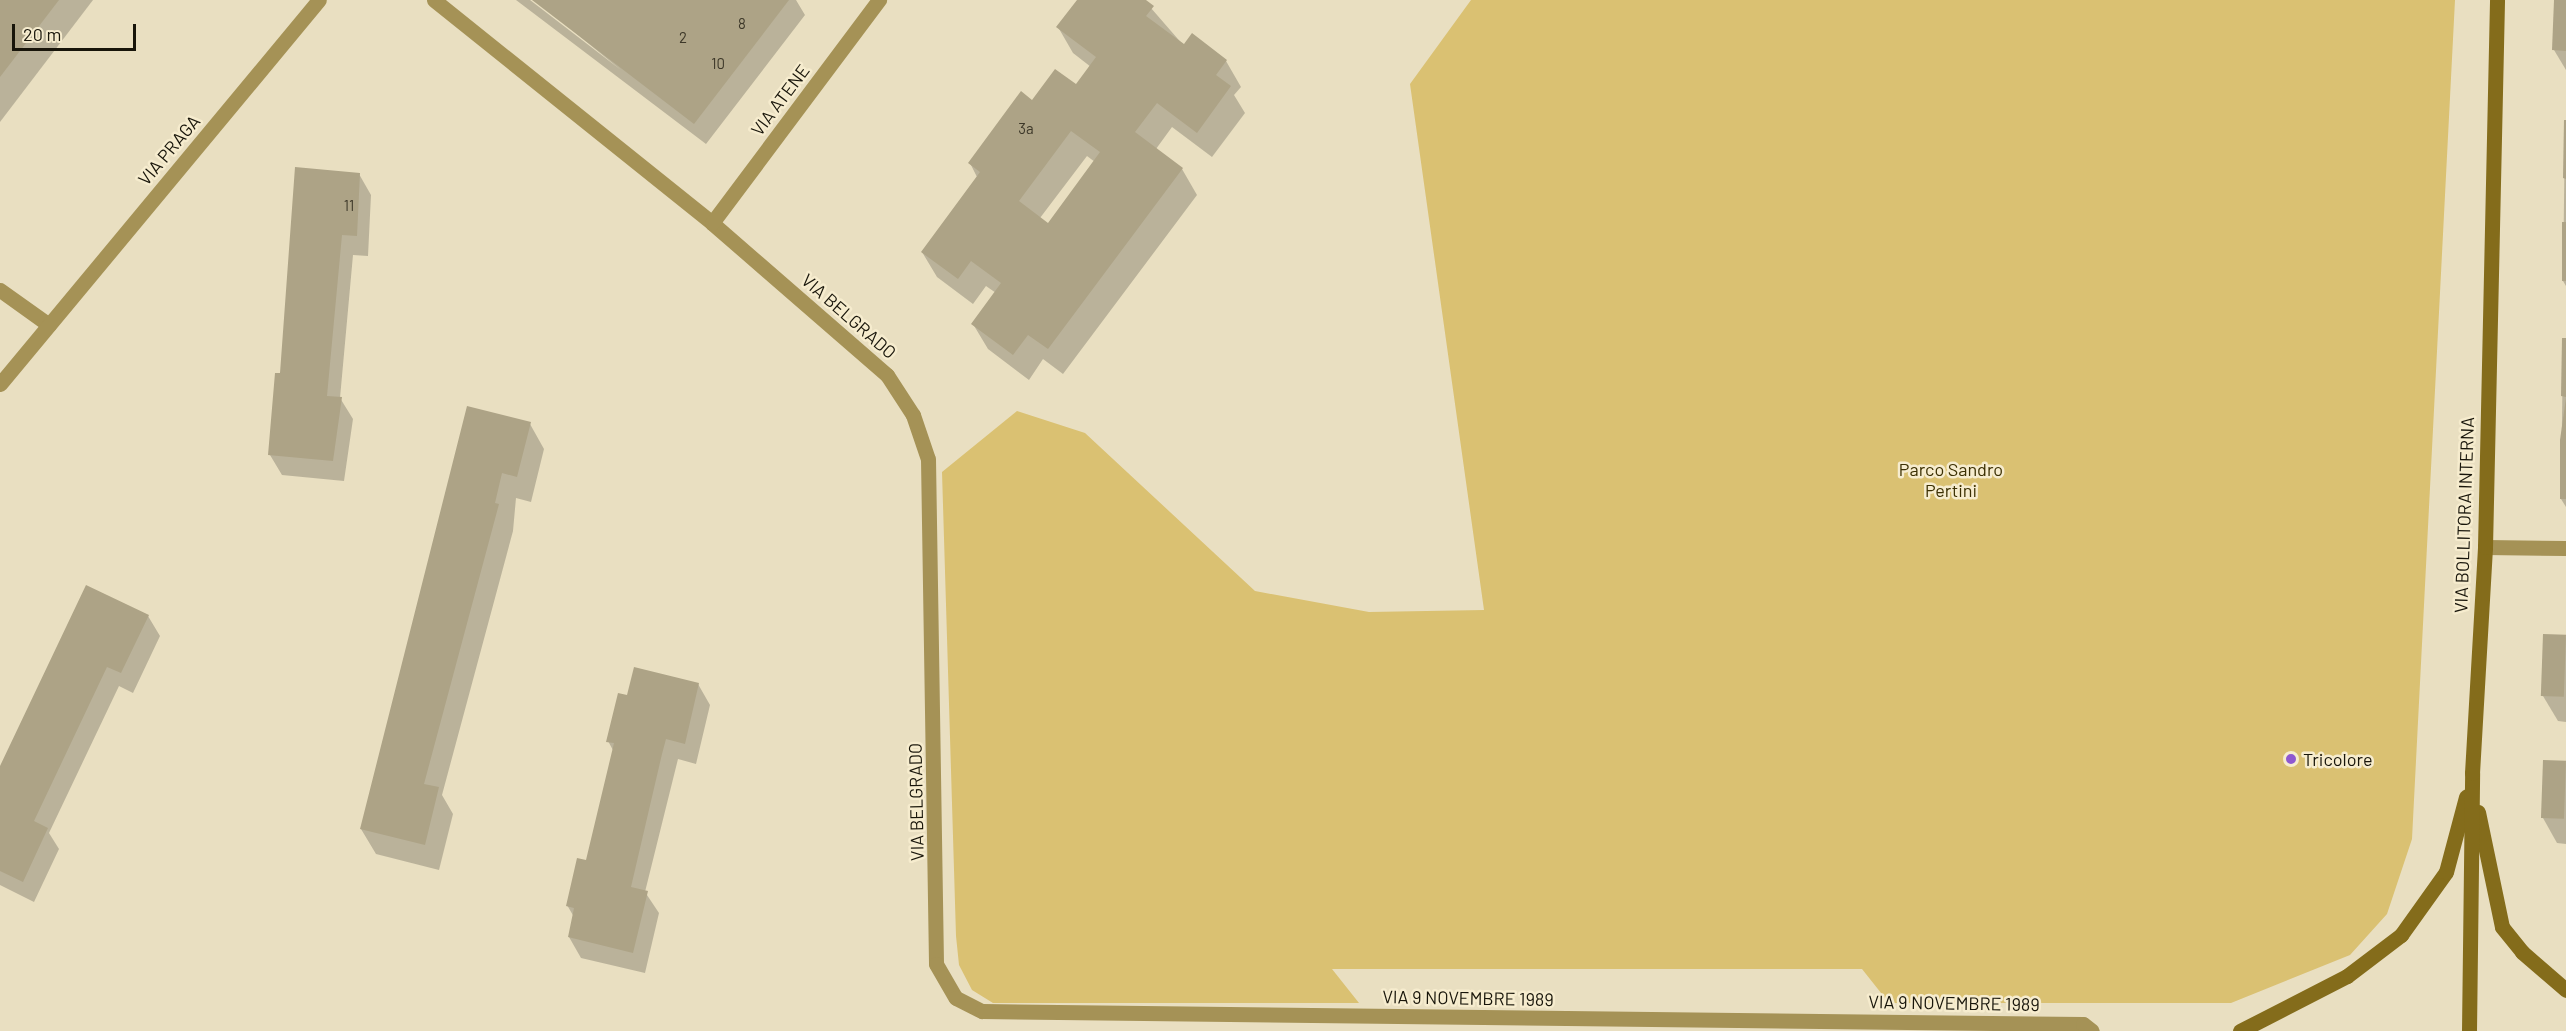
<!DOCTYPE html>
<style>
body{margin:0}
#map{position:relative;width:2566px;height:1031px;overflow:hidden;background:#e9dfc1;font-family:Barlow,sans-serif}
div>[style]{position:absolute}
.green>*{inset:0;background:#dac172}
.shadow>*{inset:0;background:#0003}
.building>*{inset:0;background:#ada386;transform-origin:0 0}
.street>*{height:15px;margin:-7.5px;padding:0 7.5px;transform-origin:7.5px;border-radius:7.5px;background:#a59256}
.secondary>*{height:15px;margin:-7.5px;padding:0 7.5px;transform-origin:7.5px;border-radius:7.5px;background:#846c1b}
.dots>*{width:16px;height:16px;translate:-50% -50%;box-sizing:border-box;border:3px solid #f6ecce;border-radius:50%}
span{translate:-50% -50%;white-space:nowrap;text-align:center;line-height:1.15;-webkit-text-stroke:5px #f6ecce;paint-order:stroke}
.number-label{font-size:15px;color:#3d3829}
.number-label span{-webkit-text-stroke-width:0}
.street-label{font-size:18px;color:#18150a}
.park-label{font-size:18px;color:#3c3003}
.poi-label{font-size:18px;color:#18150a}
.left{translate:0 -50%;text-align:left}
.scale{position:absolute;left:12px;top:24px;width:124px;height:27px;box-sizing:border-box;border:3px solid #18150a;border-top:0;padding-left:8px;font-size:18px;line-height:21px;white-space:nowrap;color:#18150a;-webkit-text-stroke:4px #f6ecce;paint-order:stroke}
</style>
<div id="map">
<div class="green">
<div style="clip-path:polygon(1471px 0,2455px 0,2412px 839px,2387px 914px,2350px 955px,2231px 1003px,1889px 1003px,1862px 969px,1332px 969px,1359px 1003px,993px 1003px,972px 990px,959px 965px,956px 936px,942px 472px,1017px 411px,1085px 433px,1255px 591px,1369px 612px,1484px 610px,1410px 84px)"></div>
</div>
<div class="shadow">
<div style="clip-path:polygon(0 0,93px 0,0 122px)"></div>
<div style="clip-path:polygon(516px 0,530px 0,621px 70px,535px 0,796px 0,805px 15px,706px 144px)"></div>
<div style="clip-path:polygon(evenodd,1079px 0,1144px 0,1184px 46px,1226px 61px,1241px 87px,1234px 95px,1245px 113px,1212px 157px,1172px 127px,1156px 149px,1182px 169px,1197px 195px,1063px 374px,1043px 359px,1029px 380px,988px 349px,973px 324px,996px 293px,986px 286px,973px 304px,937px 277px,922px 252px,977px 177px,970px 163px,1033px 102px,1076px 86px,1091px 67px,1073px 53px,1058px 27px,1079px 0,1087px 156px,1095px 162px,1049px 225px,1040px 218px,1087px 156px)"></div>
<div style="clip-path:polygon(2556px 0,2566px 0,2566px 70px,2554px 50px)"></div>
<div style="clip-path:polygon(2565px 121px,2566px 121px,2566px 286px,2563px 281px)"></div>
<div style="clip-path:polygon(359px 174px,371px 195px,368px 256px,353px 255px,340px 398px,353px 419px,344px 481px,282px 475px,270px 455px,282px 375px)"></div>
<div style="clip-path:polygon(2563px 339px,2566px 339px,2566px 507px,2561px 499px)"></div>
<div style="clip-path:polygon(468px 408px,530px 424px,544px 449px,531px 502px,516px 498px,513px 531px,442px 795px,453px 814px,439px 870px,376px 854px,361px 829px)"></div>
<div style="clip-path:polygon(148px 616px,160px 636px,133px 693px,119px 686px,49px 833px,59px 849px,34px 902px,0 885px,0 769px)"></div>
<div style="clip-path:polygon(2566px 636px,2566px 722px,2558px 721px,2543px 696px)"></div>
<div style="clip-path:polygon(698px 684px,710px 705px,696px 764px,678px 759px,645px 892px,659px 913px,645px 973px,581px 958px,569px 937px,574px 917px,567px 905px,587px 861px,614px 752px,608px 741px,628px 697px)"></div>
<div style="clip-path:polygon(2566px 762px,2566px 844px,2557px 843px,2543px 818px)"></div>
</div>
<div class="building">
<div style="clip-path:polygon(0 0,59px 0,0 77px)"></div>
<div style="clip-path:polygon(532px 0,789px 0,694px 124px)"></div>
<div style="clip-path:polygon(evenodd,1077px 0,1146px 0,1154px 6px,1146px 16px,1184px 44px,1192px 33px,1227px 60px,1216px 75px,1231px 86px,1197px 133px,1157px 103px,1135px 132px,1183px 168px,1048px 349px,1028px 335px,1013px 355px,971px 324px,1001px 283px,971px 261px,958px 279px,921px 252px,980px 172px,968px 163px,1021px 91px,1032px 100px,1055px 69px,1076px 84px,1096px 57px,1056px 27px,1077px 0,1071px 131px,1100px 152px,1048px 223px,1019px 201px,1071px 131px)"></div>
<div style="clip-path:polygon(2554px 0,2566px 0,2566px 51px,2552px 50px)"></div>
<div style="clip-path:polygon(2564px 120px,2566px 120px,2566px 179px,2563px 178px)"></div>
<div style="clip-path:polygon(295px 167px,360px 173px,357px 236px,342px 235px,327px 396px,342px 397px,333px 461px,268px 455px,275px 373px,280px 373px)"></div>
<div style="left:2562px;top:222px;width:4px;height:59px"></div>
<div style="clip-path:polygon(2562px 338px,2566px 338px,2566px 397px,2561px 396px)"></div>
<div style="clip-path:polygon(2566px 398px,2566px 499px,2560px 499px,2560px 440px)"></div>
<div style="clip-path:polygon(467px 406px,531px 422px,517px 477px,502px 473px,495px 503px,499px 504px,424px 784px,439px 787px,425px 845px,360px 829px)"></div>
<div style="clip-path:polygon(86px 585px,149px 615px,121px 673px,107px 667px,34px 821px,48px 828px,23px 882px,0 871px,0 766px)"></div>
<div style="left:2543px;top:634px;width:23px;height:62px;rotate:2deg"></div>
<div style="clip-path:polygon(634px 667px,699px 683px,685px 744px,666px 739px,662px 754px,631px 887px,648px 891px,633px 953px,568px 937px,574px 908px,566px 906px,577px 858px,586px 860px,614px 743px,606px 742px,618px 693px,627px 695px)"></div>
<div style="left:2543px;top:760px;width:23px;height:58px;rotate:2deg"></div>
</div>
<div class="street">
<div style="left:434px;top:0;width:356px;rotate:38.7deg"></div>
<div style="left:712px;top:223px;width:232px;rotate:41deg"></div>
<div style="left:887px;top:375px;width:48px;rotate:57deg"></div>
<div style="left:913px;top:415px;width:46px;rotate:71.2deg"></div>
<div style="left:928px;top:459px;width:505px;rotate:89.09deg"></div>
<div style="left:936px;top:964px;width:39px;rotate:60deg"></div>
<div style="left:956px;top:998px;width:29px;rotate:27deg"></div>
<div style="left:982px;top:1011px;width:1101px;rotate:0.68deg"></div>
<div style="left:2083px;top:1024px;width:11px;rotate:38deg"></div>
<div style="left:712px;top:223px;width:279px;rotate:-53.2deg"></div>
<div style="left:0;top:290px;width:60px;rotate:35.5deg"></div>
<div style="left:0;top:384px;width:499px;rotate:-50.3deg"></div>
<div style="left:2485px;top:547px;width:81px;rotate:0.7deg"></div>
</div>
<div class="secondary">
<div style="left:2478px;top:812px;width:117px;rotate:78.2deg"></div>
<div style="left:2502px;top:927px;width:32px;rotate:51deg"></div>
<div style="left:2522px;top:952px;width:58px;rotate:40.8deg"></div>
<div style="left:2240px;top:1031px;width:120px;rotate:-27.2deg"></div>
<div style="left:2347px;top:976px;width:68px;rotate:-37.2deg"></div>
<div style="left:2401px;top:935px;width:77px;rotate:-54.5deg"></div>
<div style="left:2446px;top:872px;width:78px;rotate:-75.1deg"></div>
<div style="left:2469px;top:1031px;width:258px;rotate:-89.3deg"></div>
<div style="left:2472px;top:773px;width:226px;rotate:-86.7deg"></div>
<div style="left:2485px;top:547px;width:547px;rotate:-88.74deg"></div>
</div>
<div class="dots">
<div style="left:2291px;top:759px;background:#8e58d0"></div>
</div>
<div class="number-label">
<span style="left:742px;top:24px">8</span>
<span style="left:683px;top:38px">2</span>
<span style="left:718px;top:64px">10</span>
<span style="left:1026px;top:129px">3a</span>
<span style="left:349px;top:206px">11</span>
</div>
<div class="street-label">
<span style="left:780px;top:100px;rotate:-53deg">VIA ATENE</span>
<span style="left:169px;top:150px;rotate:-50deg">VIA PRAGA</span>
<span style="left:849px;top:316px;rotate:41deg">VIA BELGRADO</span>
<span style="left:2464px;top:515px;rotate:-88deg">VIA BOLLITORA INTERNA</span>
<span style="left:916px;top:802px;rotate:-91deg">VIA BELGRADO</span>
<span style="left:1468px;top:998px;rotate:1deg">VIA 9 NOVEMBRE 1989</span>
<span style="left:1954px;top:1003px;rotate:1deg">VIA 9 NOVEMBRE 1989</span>
</div>
<div class="park-label">
<span style="left:1951px;top:480px">Parco Sandro<br>Pertini</span>
</div>
<div class="poi-label">
<span class="left" style="left:2303px;top:759px">Tricolore</span>
</div>
<div class="scale">20 m</div>
</div>
